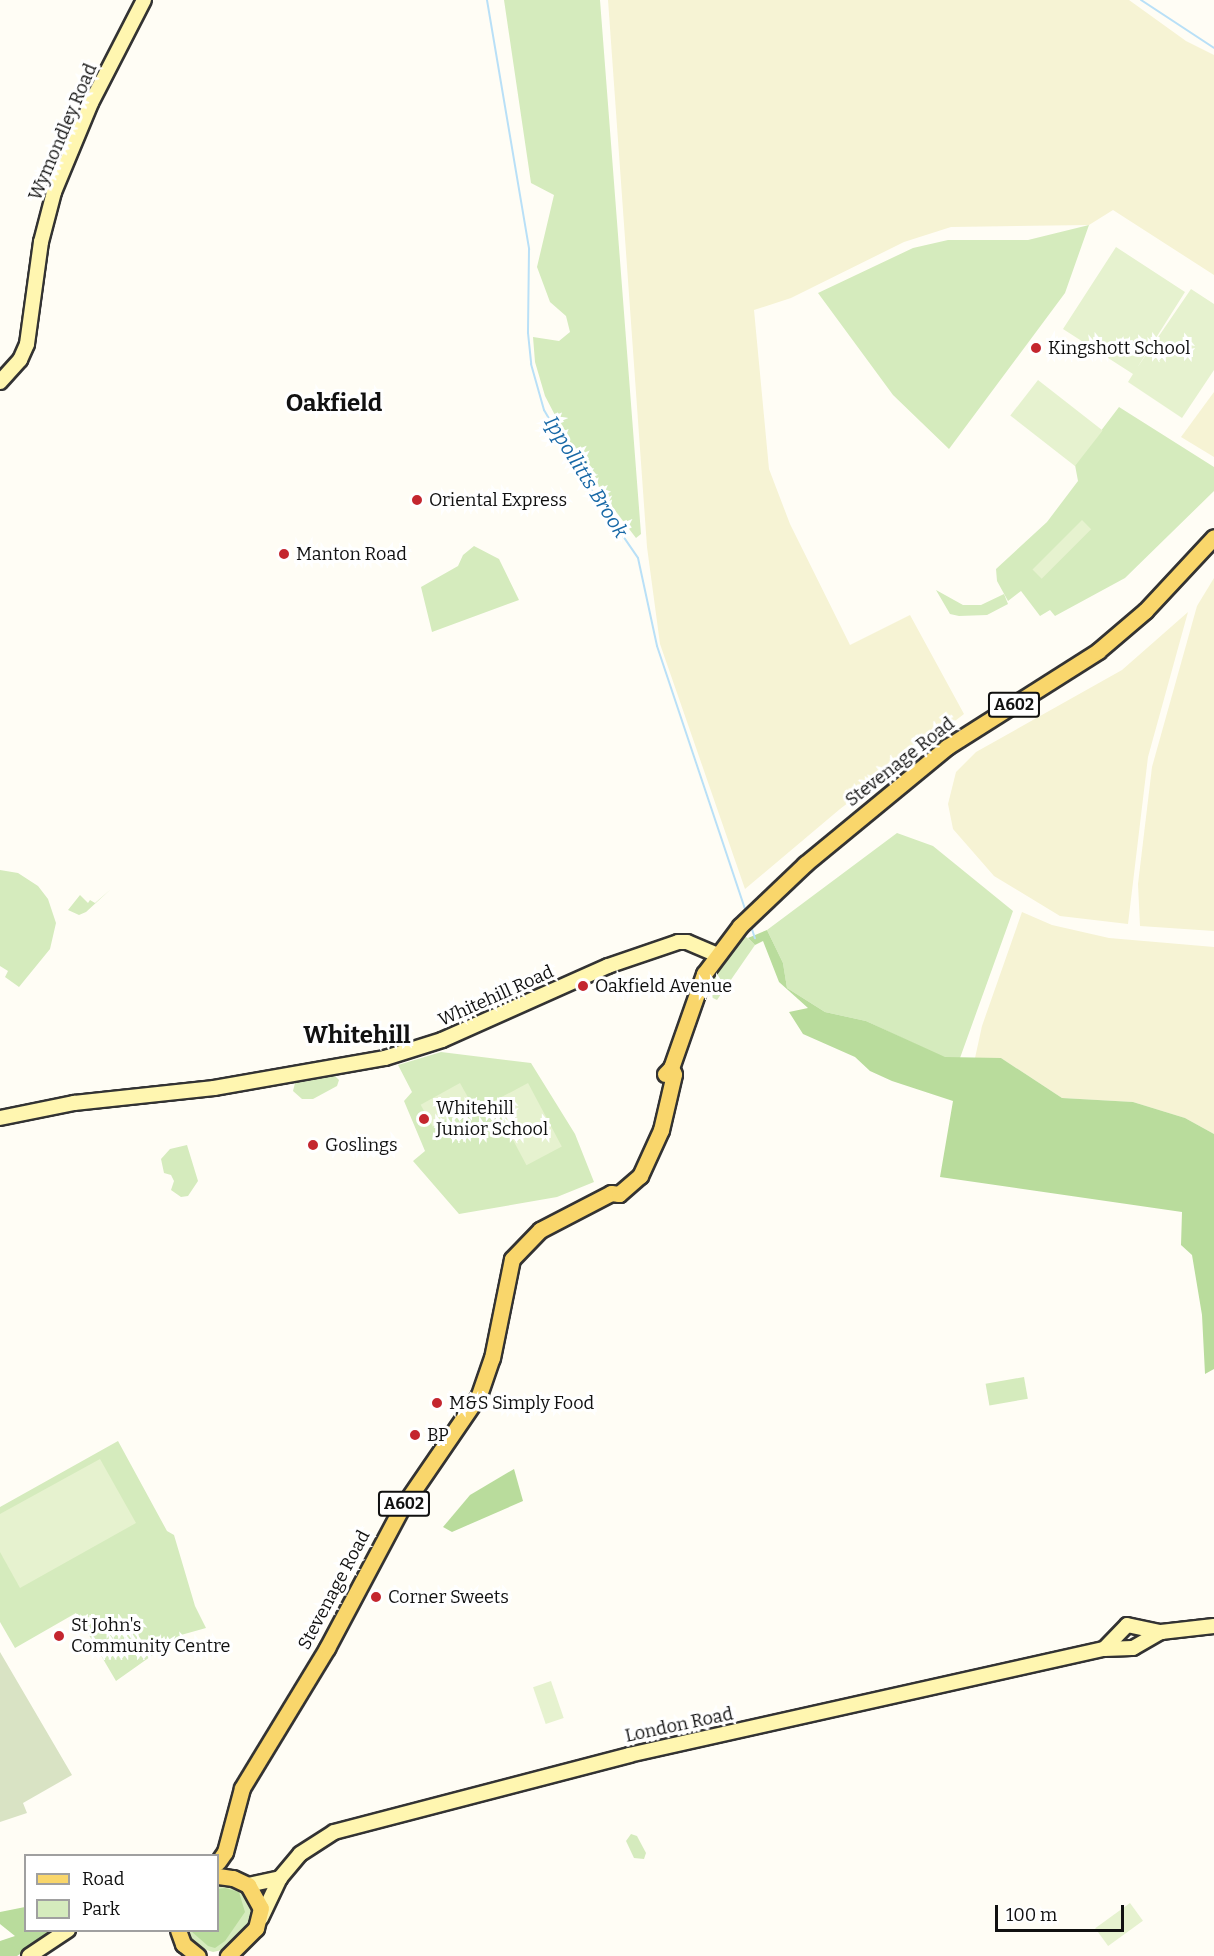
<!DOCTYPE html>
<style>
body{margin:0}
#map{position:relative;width:1214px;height:1956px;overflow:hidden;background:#fffdf5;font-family:Bitter,serif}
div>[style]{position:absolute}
.farmland>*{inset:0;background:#f6f3d4}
.green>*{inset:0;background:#d5ebbd;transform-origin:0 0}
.forest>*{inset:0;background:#b9dc9c}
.cemetery>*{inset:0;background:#d9e3c4}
.pitch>*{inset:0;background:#e6f2cf;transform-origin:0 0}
.stream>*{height:2px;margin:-1px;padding:0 1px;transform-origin:1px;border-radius:1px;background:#b9e0f7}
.roads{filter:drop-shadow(2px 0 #333) drop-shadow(-2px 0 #333) drop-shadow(0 2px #333) drop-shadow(0 -2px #333)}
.secondary>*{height:14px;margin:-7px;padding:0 7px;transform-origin:7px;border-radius:7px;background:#fff6b0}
.primary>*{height:15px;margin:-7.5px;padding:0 7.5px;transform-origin:7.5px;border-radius:7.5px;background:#f9d66b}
.dots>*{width:16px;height:16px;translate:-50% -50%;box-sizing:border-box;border:3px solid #fff;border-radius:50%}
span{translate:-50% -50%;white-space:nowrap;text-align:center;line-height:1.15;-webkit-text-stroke:6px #fff;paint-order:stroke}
.shield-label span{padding:2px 4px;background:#fff;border:2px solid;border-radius:4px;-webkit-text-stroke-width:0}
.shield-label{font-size:16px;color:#111;font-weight:700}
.street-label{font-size:18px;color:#111}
.poi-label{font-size:18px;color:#111}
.left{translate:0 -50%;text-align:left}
.water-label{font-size:20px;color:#1768a6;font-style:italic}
.district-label{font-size:24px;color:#111;font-weight:700}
.legend{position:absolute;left:24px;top:1854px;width:195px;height:78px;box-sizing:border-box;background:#fff;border:2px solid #a0a0a0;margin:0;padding:8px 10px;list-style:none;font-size:18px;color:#111}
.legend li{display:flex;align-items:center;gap:12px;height:30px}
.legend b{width:30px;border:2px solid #a0a0a0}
.scale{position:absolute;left:995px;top:1905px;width:129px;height:27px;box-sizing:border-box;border:3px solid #111;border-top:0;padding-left:8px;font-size:18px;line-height:21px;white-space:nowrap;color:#111;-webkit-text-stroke:4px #fff;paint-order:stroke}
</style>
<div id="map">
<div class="farmland">
<div style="clip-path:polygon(608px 0,1129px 0,1186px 41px,1214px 55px,1214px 275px,1113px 210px,1089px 225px,951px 227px,904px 242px,791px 298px,754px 310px,769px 469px,790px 524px,850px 645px,910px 615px,964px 714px,840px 809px,745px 889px,660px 644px,647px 547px)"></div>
<div style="clip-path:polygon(1214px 392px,1214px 457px,1181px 437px)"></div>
<div style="clip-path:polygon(1214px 578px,1214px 931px,1140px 926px,1138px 884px,1152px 767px,1197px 606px)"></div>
<div style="clip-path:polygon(1188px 612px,1148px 757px,1128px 924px,1060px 916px,994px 876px,953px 829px,948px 804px,956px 772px,976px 752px,1122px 670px)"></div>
<div style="clip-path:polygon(1022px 912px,1052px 925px,1109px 938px,1214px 947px,1214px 1134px,1185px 1118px,1133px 1102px,1062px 1098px,1001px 1058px,975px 1058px,982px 1026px)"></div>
</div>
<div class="green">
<div style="clip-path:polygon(504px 0,600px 0,641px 534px,636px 538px,582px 467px,545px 396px,535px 362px,533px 337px,559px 341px,570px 332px,566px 316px,550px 302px,537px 267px,554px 195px,531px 183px)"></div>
<div style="clip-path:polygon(1089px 225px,1065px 293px,949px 449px,893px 395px,818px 293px,913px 248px,948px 240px,1028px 240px)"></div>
<div style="clip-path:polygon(1119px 407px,1214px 467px,1214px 491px,1125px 578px,1055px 616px,1050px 610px,1040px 616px,1021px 591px,1008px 601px,997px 581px,996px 569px,1047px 522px,1078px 481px,1075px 465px)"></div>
<div style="clip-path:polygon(474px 546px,499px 559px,519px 600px,432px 632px,421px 587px,458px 566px,463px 555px)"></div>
<div style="clip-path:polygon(936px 590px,963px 605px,981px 605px,1004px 594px,1008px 604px,987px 615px,959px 616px,950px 614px)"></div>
<div style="clip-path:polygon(897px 833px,933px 846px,1013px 911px,960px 1058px,945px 1058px,866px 1021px,825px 1012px,787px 988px,783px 963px,767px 930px)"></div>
<div style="clip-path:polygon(0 870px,18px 873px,38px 886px,48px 899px,56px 923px,50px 949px,19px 987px,5px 977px,8px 971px,0 966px)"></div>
<div style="clip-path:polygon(111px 889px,86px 912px,79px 915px,68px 910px,80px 895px,88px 903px,90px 900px,95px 903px)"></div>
<div style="clip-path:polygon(744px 935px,755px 945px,717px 1000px,709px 996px,707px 988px,726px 955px)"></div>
<div style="clip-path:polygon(441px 1052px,531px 1063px,575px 1134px,594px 1182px,557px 1197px,459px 1214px,413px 1161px,425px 1151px,404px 1101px,412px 1092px,398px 1065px)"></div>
<div style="clip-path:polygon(335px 1076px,339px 1080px,337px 1086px,313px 1099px,302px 1099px,293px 1091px,295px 1083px)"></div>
<div style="clip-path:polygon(187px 1145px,198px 1181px,188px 1196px,181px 1197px,171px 1190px,174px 1181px,171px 1175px,164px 1173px,161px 1159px,170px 1149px)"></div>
<div style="left:1024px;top:1377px;width:22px;height:39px;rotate:80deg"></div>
<div style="clip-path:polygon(118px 1441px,167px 1531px,174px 1535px,195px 1606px,206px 1628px,181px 1635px,116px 1681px,76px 1613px,15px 1648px,0 1622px,0 1507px)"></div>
<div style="clip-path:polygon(631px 1834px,637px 1836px,646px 1853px,644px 1859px,634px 1858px,626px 1841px)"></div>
<div style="clip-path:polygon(228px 1883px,246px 1891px,254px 1906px,252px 1923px,227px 1949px,213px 1952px,197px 1947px,186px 1931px,218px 1930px,218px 1884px)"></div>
</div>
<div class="forest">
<div style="clip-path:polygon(767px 930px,783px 963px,787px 988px,825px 1012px,866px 1021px,945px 1057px,1001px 1058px,1062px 1098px,1133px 1102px,1185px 1118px,1214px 1134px,1214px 1369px,1205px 1374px,1202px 1315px,1192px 1255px,1181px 1245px,1182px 1212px,940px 1177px,953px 1101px,892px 1081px,870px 1071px,855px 1057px,803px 1034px,789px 1012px,808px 1008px,779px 982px,763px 941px,755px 945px,748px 938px)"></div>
<div style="clip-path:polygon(514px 1469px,523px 1501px,452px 1532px,443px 1527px,470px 1495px)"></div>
<div style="clip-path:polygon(225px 1888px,239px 1892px,245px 1912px,225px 1941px,215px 1948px,208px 1946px,191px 1931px,218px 1930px,218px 1889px)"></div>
<div style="clip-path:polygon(25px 1907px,26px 1930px,55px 1931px,17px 1956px,0 1956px,0 1941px,15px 1936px,0 1924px,0 1912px)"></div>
</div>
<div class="cemetery">
<div style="clip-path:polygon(0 1652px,72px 1775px,23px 1803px,27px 1813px,0 1822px)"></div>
</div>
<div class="pitch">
<div style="clip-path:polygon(1116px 247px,1185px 292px,1137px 368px,1191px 289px,1214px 304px,1214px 370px,1182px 418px,1128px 382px,1133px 374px,1063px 329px)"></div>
<div style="left:1038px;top:380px;width:82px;height:45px;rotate:38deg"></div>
<div style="left:1082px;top:520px;width:13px;height:70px;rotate:45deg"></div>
<div style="left:460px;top:1083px;width:25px;height:45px;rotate:61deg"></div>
<div style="left:528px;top:1083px;width:72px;height:40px;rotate:62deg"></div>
<div style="clip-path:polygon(100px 1459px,136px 1523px,20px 1588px,0 1552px,0 1514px)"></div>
<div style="left:551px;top:1681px;width:39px;height:19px;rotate:71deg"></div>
<div style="left:1130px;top:1903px;width:22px;height:43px;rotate:54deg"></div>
</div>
<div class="stream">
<div style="left:487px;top:0;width:253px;rotate:80.4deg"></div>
<div style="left:529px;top:249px;width:84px;rotate:90.7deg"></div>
<div style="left:528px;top:333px;width:31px;rotate:84deg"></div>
<div style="left:531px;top:364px;width:48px;rotate:74.2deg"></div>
<div style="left:544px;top:410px;width:83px;rotate:59.7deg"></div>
<div style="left:586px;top:482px;width:92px;rotate:55.6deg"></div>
<div style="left:638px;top:558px;width:90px;rotate:77.8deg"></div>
<div style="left:657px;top:646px;width:280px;rotate:71.5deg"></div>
<div style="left:1141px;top:0;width:87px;rotate:33.3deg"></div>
<div style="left:750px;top:923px;width:16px;rotate:72deg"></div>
</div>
<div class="roads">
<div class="secondary">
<div style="left:0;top:382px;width:30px;rotate:-48deg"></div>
<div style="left:20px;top:360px;width:17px;rotate:-66deg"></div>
<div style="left:27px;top:344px;width:103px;rotate:-82.2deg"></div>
<div style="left:41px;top:242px;width:52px;rotate:-75.4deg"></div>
<div style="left:54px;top:192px;width:96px;rotate:-67.4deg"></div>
<div style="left:91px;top:103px;width:116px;rotate:-62.8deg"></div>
<div style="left:0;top:1118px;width:76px;rotate:-11.5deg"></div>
<div style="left:74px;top:1103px;width:141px;rotate:-6.1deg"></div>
<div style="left:214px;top:1088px;width:174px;rotate:-10deg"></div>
<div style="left:385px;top:1058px;width:60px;rotate:-17.5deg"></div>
<div style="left:442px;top:1040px;width:182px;rotate:-24deg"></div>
<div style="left:608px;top:966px;width:74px;rotate:-18.9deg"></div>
<div style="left:678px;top:942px;width:9px"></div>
<div style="left:687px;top:942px;width:30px;rotate:23deg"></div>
<div style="left:1104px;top:1649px;width:33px;rotate:-46deg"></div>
<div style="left:1127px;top:1625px;width:35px;rotate:12deg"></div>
<div style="left:248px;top:1885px;width:33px;rotate:-12deg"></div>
<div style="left:261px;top:1918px;width:44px;rotate:-64.6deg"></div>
<div style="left:280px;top:1878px;width:31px;rotate:-50deg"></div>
<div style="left:300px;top:1854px;width:40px;rotate:-32.9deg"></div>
<div style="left:334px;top:1832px;width:305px;rotate:-14.6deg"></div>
<div style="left:629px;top:1755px;width:487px;rotate:-12.6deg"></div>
<div style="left:1104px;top:1649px;width:29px;rotate:-2deg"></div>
<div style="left:1133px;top:1648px;width:32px;rotate:-30deg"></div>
<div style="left:1161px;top:1632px;width:53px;rotate:-6.5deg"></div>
<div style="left:29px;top:1956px;width:47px;rotate:-33.7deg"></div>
</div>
<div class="primary">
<div style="left:665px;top:1074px;width:8px;rotate:-45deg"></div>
<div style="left:671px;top:1068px;width:100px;rotate:-70.7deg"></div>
<div style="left:704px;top:974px;width:60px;rotate:-53.1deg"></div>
<div style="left:740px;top:926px;width:90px;rotate:-43.6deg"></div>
<div style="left:805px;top:864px;width:184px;rotate:-39.5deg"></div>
<div style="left:947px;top:747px;width:179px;rotate:-32.4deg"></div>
<div style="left:1098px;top:651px;width:62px;rotate:-40.4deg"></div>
<div style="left:1145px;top:611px;width:101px;rotate:-47deg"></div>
<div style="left:218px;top:1862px;width:12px;rotate:-55deg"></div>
<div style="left:225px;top:1852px;width:66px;rotate:-75.1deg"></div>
<div style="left:242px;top:1788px;width:164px;rotate:-58.7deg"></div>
<div style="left:327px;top:1648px;width:157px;rotate:-62deg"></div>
<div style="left:401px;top:1509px;width:138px;rotate:-55.6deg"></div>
<div style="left:479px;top:1395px;width:39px;rotate:-71deg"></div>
<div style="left:492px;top:1358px;width:101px;rotate:-78.6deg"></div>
<div style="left:512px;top:1259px;width:40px;rotate:-46deg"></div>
<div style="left:540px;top:1230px;width:80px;rotate:-27.5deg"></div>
<div style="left:611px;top:1193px;width:8px;rotate:7deg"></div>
<div style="left:619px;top:1194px;width:28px;rotate:-41deg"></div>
<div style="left:640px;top:1176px;width:51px;rotate:-65.5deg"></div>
<div style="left:661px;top:1130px;width:57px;rotate:-76.9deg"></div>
<div style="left:674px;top:1074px;width:7px;rotate:-117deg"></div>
<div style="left:218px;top:1876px;width:15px;rotate:8deg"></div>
<div style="left:233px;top:1878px;width:17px;rotate:25deg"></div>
<div style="left:248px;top:1885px;width:26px;rotate:61deg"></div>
<div style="left:261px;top:1908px;width:21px;rotate:104deg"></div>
<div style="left:256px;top:1928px;width:40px;rotate:135deg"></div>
<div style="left:178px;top:1930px;width:15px;rotate:70deg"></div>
<div style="left:183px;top:1944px;width:19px;rotate:39deg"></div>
</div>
</div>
<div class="dots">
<div style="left:1036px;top:348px;background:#c4262e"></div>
<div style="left:417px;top:500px;background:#c4262e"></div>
<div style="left:284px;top:554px;background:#c4262e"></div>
<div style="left:583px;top:986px;background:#c4262e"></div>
<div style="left:424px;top:1119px;background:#c4262e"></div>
<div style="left:313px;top:1145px;background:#c4262e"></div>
<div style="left:437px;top:1403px;background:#c4262e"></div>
<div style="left:415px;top:1435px;background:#c4262e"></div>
<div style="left:376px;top:1597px;background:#c4262e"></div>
<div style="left:59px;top:1636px;background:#c4262e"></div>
</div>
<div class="shield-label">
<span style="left:1014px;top:705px">A602</span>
<span style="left:404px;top:1504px">A602</span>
</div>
<div class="street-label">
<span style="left:63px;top:132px;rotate:-67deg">Wymondley Road</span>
<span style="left:900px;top:762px;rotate:-38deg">Stevenage Road</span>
<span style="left:496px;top:996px;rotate:-24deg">Whitehill Road</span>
<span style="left:334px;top:1590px;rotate:-62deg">Stevenage Road</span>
<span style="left:679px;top:1725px;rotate:-12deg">London Road</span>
</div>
<div class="poi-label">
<span class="left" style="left:1048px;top:348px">Kingshott School</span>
<span class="left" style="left:429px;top:500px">Oriental Express</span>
<span class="left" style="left:296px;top:554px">Manton Road</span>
<span class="left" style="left:595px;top:986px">Oakfield Avenue</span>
<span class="left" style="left:436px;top:1119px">Whitehill<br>Junior School</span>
<span class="left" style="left:325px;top:1145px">Goslings</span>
<span class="left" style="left:449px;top:1403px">M&amp;S Simply Food</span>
<span class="left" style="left:427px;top:1435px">BP</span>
<span class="left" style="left:388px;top:1597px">Corner Sweets</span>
<span class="left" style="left:71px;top:1636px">St John's<br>Community Centre</span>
</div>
<div class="water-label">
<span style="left:586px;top:477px;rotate:58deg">Ippollitts Brook</span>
</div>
<div class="district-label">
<span style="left:334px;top:404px">Oakfield</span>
<span style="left:357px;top:1036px">Whitehill</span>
</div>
<ul class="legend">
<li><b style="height:8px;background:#f9d66b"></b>Road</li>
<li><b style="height:16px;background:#d5ebbd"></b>Park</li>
</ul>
<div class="scale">100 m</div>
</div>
